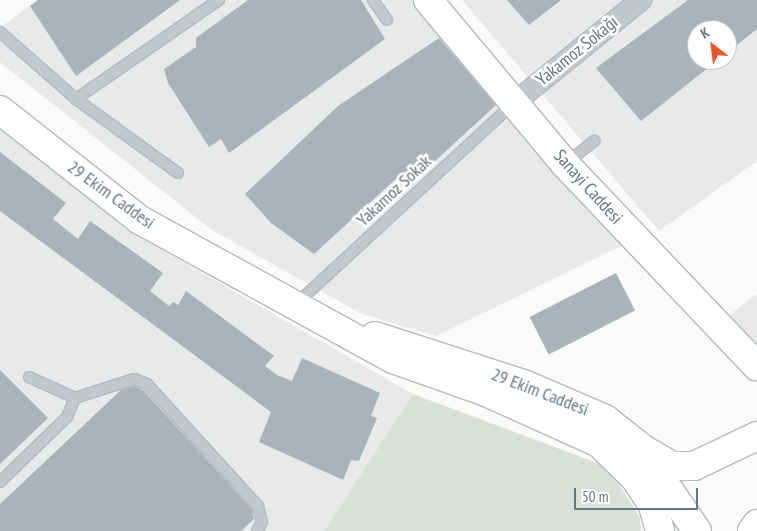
<!DOCTYPE html>
<meta charset="utf-8">
<style>
body{margin:0}
#map{position:relative;width:757px;height:531px;overflow:hidden;background:#fafaf8;font-family:"PT Sans Narrow",sans-serif}
div>[style]{position:absolute}
.built>*{inset:0;background:#e8e9e9}
.green>*{inset:0;background:#dadfd7}
.building>*{inset:0;background:#aab3b9;transform-origin:0 0}
.roads{filter:drop-shadow(1px 0 #b3babf) drop-shadow(-1px 0 #b3babf) drop-shadow(0 1px #b3babf) drop-shadow(0 -1px #b3babf)}
.service>*{height:10px;margin:-5px;padding:0 5px;transform-origin:5px;border-radius:5px;background:#c3c8cc}
.minor>*{height:20px;margin:-10px;padding:0 10px;transform-origin:10px;border-radius:10px;background:#c3c8cc}
.secondary>*{height:28px;margin:-14px;padding:0 14px;transform-origin:14px;border-radius:14px;background:#fff}
span{translate:-50% -50%;white-space:nowrap;text-align:center;line-height:1.15;-webkit-text-stroke:5px #fff;paint-order:stroke}
.street-label{font-size:18px;color:#657683}
.north{position:absolute;left:687px;top:20px;width:50px;height:50px;box-sizing:border-box;background:#fff;border:1px solid #c1c8cd;border-radius:50%;rotate:330deg;font-size:14px;font-weight:700;line-height:20px;text-align:center;color:#657683}
.north::after{content:'';display:block;margin:auto;width:18px;height:22px;background:#e4572e;clip-path:polygon(50% 0,100% 100%,50% 72%,0 100%)}
.scale{position:absolute;left:574px;top:488px;width:124px;height:22px;box-sizing:border-box;border:2px solid #657683;border-top:0;padding-left:6px;font-size:15px;line-height:18px;white-space:nowrap;color:#657683;-webkit-text-stroke:4px #fff;paint-order:stroke}
</style>
<div id="map">
<div class="built">
<div style="clip-path:polygon(37px 0,419px 0,623px 245px,436px 336px,360px 313px,212px 230px,0 62px,0 28px)"></div>
<div style="clip-path:polygon(evenodd,462px 0,757px 0,757px 161px,659px 231px,462px 0,697px 30px,727px 30px,727px 60px,697px 60px,697px 30px)"></div>
<div style="clip-path:polygon(0 128px,129px 231px,413px 394px,324px 531px,0 531px)"></div>
<div style="clip-path:polygon(757px 294px,757px 344px,729px 315px)"></div>
</div>
<div class="green">
<div style="clip-path:polygon(413px 394px,608px 467px,640px 518px,641px 531px,324px 531px)"></div>
</div>
<div class="building">
<div style="clip-path:polygon(38px 0,180px 0,76px 76px,30px 6px)"></div>
<div style="clip-path:polygon(248px 0,361px 0,385px 39px,229px 153px,221px 139px,209px 147px,168px 83px,164px 69px,196px 47px,196px 38px)"></div>
<div style="clip-path:polygon(507px 0,561px 0,529px 25px)"></div>
<div style="clip-path:polygon(688px 0,757px 0,757px 29px,727px 53px,727px 30px,697px 30px,697px 60px,718px 60px,641px 121px,596px 68px)"></div>
<div style="clip-path:polygon(439px 38px,496px 105px,408px 186px,399px 176px,314px 254px,271px 223px,245px 194px,338px 106px)"></div>
<div style="clip-path:polygon(0 152px,66px 203px,53px 219px,78px 239px,90px 221px,163px 273px,150px 291px,169px 306px,173px 302px,178px 305px,186px 291px,274px 356px,265px 366px,277px 375px,292px 381px,302px 358px,380px 393px,371px 416px,377px 418px,359px 461px,351px 460px,343px 480px,259px 442px,271px 412px,0 211px)"></div>
<div style="left:616px;top:273px;width:42px;height:97px;rotate:63deg"></div>
<div style="clip-path:polygon(0 370px,48px 418px,0 464px)"></div>
<div style="clip-path:polygon(134px 386px,143px 390px,252px 509px,254px 519px,241px 531px,0 531px,0 504px,121px 390px)"></div>
</div>
<div class="roads">
<div class="service">
<div style="left:373px;top:0;width:24px;rotate:55deg"></div>
<div style="left:0;top:32px;width:101px;rotate:41.4deg"></div>
<div style="left:76px;top:99px;width:126px;rotate:36deg"></div>
<div style="left:76px;top:99px;width:174px;rotate:-34.7deg"></div>
<div style="left:566px;top:163px;width:36px;rotate:-38deg"></div>
<div style="left:296px;top:304px;width:295px;rotate:-42.7deg"></div>
<div style="left:29px;top:377px;width:51px;rotate:24.5deg"></div>
<div style="left:75px;top:398px;width:62px;rotate:-17.9deg"></div>
<div style="left:134px;top:379px;width:14px;rotate:21deg"></div>
<div style="left:147px;top:384px;width:165px;rotate:47.7deg"></div>
<div style="left:258px;top:506px;width:16px;rotate:76deg"></div>
<div style="left:262px;top:522px;width:10px;rotate:119deg"></div>
<div style="left:0;top:482px;width:93px;rotate:-44.1deg"></div>
<div style="left:67px;top:417px;width:21px;rotate:-67deg"></div>
</div>
<div class="minor">
<div style="left:514px;top:103px;width:164px;rotate:-39deg"></div>
</div>
<div class="secondary">
<div style="left:428px;top:0;width:214px;rotate:50.1deg"></div>
<div style="left:565px;top:164px;width:279px;rotate:46.5deg"></div>
<div style="left:0;top:110px;width:178px;rotate:38.2deg"></div>
<div style="left:140px;top:220px;width:289px;rotate:28.8deg"></div>
<div style="left:393px;top:359px;width:99px;rotate:19.5deg"></div>
<div style="left:486px;top:392px;width:124px;rotate:24.3deg"></div>
<div style="left:599px;top:443px;width:50px;rotate:44.2deg"></div>
<div style="left:635px;top:478px;width:33px;rotate:57deg"></div>
<div style="left:653px;top:506px;width:26px;rotate:74deg"></div>
<div style="left:375px;top:336px;width:157px;rotate:17.9deg"></div>
<div style="left:524px;top:384px;width:88px;rotate:23.4deg"></div>
<div style="left:605px;top:419px;width:42px;rotate:38.2deg"></div>
<div style="left:638px;top:445px;width:104px;rotate:55.5deg"></div>
<div style="left:643px;top:449px;width:34px;rotate:30deg"></div>
<div style="left:673px;top:466px;width:21px"></div>
<div style="left:694px;top:466px;width:70px;rotate:-25.5deg"></div>
<div style="left:752px;top:531px;width:9px;rotate:-54deg"></div>
</div>
</div>
<div class="street-label">
<span style="left:577px;top:51px;rotate:-39deg">Yakamoz Sokağı</span>
<span style="left:588px;top:187px;rotate:48deg">Sanayi Caddesi</span>
<span style="left:394px;top:191px;rotate:-43deg">Yakamoz Sokak</span>
<span style="left:111px;top:195px;rotate:36deg">29 Ekim Caddesi</span>
<span style="left:540px;top:392px;rotate:21deg">29 Ekim Caddesi</span>
</div>
<div class="north">K</div>
<div class="scale">50 m</div>
</div>
